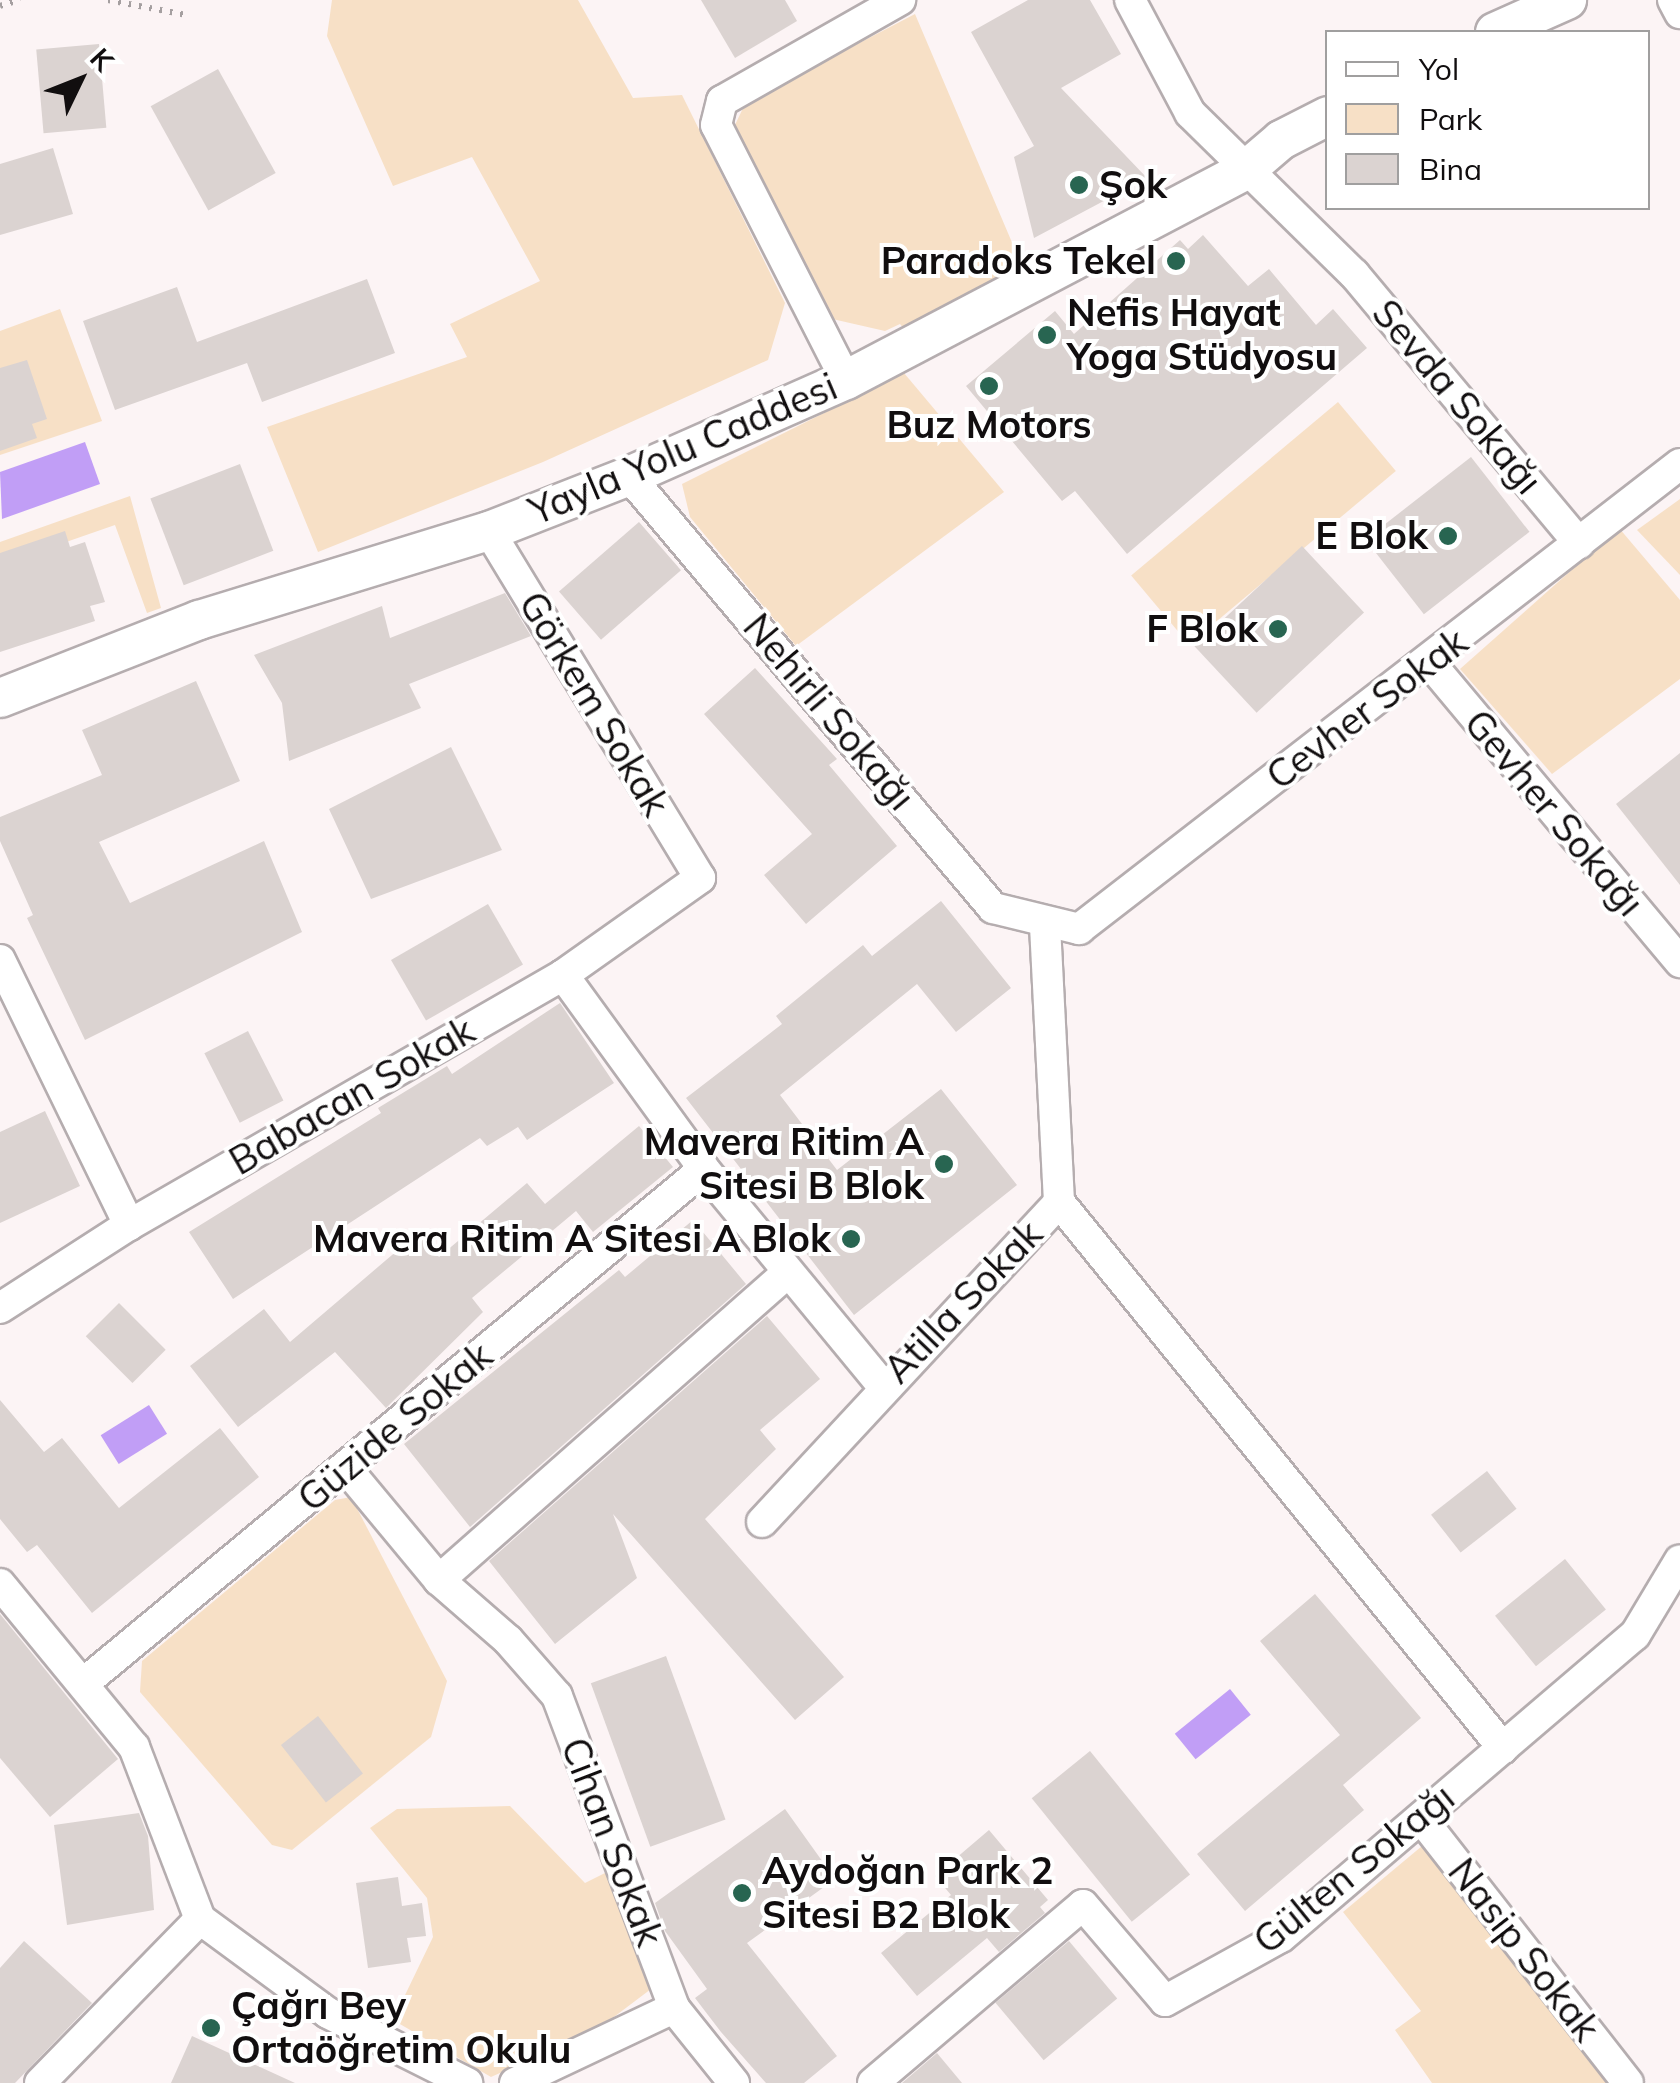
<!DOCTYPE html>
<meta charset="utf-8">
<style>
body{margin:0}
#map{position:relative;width:1680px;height:2083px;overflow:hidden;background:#fcf4f5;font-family:Mulish,sans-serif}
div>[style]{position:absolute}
.green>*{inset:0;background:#f7e0c6;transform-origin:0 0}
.water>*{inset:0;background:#c19ef6;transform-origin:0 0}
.building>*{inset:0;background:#dbd3d1;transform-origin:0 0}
.path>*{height:6px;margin-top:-3px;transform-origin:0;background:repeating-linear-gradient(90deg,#a59fa0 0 2.5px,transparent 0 10.5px)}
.roads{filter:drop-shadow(2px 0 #b5adaf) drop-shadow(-2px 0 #b5adaf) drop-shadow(0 2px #b5adaf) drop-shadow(0 -2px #b5adaf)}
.minor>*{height:30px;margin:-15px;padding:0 15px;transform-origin:15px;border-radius:15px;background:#fff}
.tertiary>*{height:38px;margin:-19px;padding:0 19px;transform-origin:19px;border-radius:19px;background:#fff}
.dots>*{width:28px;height:28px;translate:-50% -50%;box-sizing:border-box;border:5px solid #fff;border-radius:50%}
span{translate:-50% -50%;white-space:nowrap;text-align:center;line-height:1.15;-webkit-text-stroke:8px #fff;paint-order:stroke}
.poi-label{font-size:38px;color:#110e0f;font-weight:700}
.left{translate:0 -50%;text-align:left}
.right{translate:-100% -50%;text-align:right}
.street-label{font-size:38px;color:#110e0f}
.legend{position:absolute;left:1325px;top:30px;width:325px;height:180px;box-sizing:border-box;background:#fff;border:2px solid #a09f9f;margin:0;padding:12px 18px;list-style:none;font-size:30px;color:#110e0f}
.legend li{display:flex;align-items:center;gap:20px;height:50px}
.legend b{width:50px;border:2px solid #a09f9f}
.north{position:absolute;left:30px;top:30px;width:100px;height:100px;-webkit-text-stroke:8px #fff;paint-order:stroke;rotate:47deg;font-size:28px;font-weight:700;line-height:40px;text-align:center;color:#110e0f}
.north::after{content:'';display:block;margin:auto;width:35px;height:45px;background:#110e0f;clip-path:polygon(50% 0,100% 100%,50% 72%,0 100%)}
</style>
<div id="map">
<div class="green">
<div style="clip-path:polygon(332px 0,578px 0,633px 98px,682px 95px,785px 303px,768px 360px,543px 462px,318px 552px,267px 427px,467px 357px,450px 324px,540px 281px,472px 157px,393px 186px,327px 36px)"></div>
<div style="clip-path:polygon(915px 14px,1022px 266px,906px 331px,900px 324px,885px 331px,828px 318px,733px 129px,746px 102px)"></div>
<div style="clip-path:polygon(60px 309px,102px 421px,0 455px,0 331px)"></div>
<div style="clip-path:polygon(904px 373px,1004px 492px,796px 646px,690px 517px,682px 484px)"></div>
<div style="left:1338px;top:402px;width:90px;height:270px;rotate:50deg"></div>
<div style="clip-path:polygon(130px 496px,161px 608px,147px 613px,115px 525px,0 565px,0 542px)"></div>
<div style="clip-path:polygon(1680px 499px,1680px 575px,1637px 530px)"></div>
<div style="clip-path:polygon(1619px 528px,1680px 600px,1680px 679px,1552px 774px,1460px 669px)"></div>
<div style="clip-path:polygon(351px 1497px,447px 1681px,431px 1737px,292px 1850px,272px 1845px,140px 1692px,142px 1661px,335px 1500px)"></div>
<div style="clip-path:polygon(510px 1806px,585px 1883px,609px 1871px,651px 1989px,598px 2029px,491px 2077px,393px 2020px,433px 1937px,427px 1898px,370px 1828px,397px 1809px)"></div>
<div style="clip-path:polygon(1428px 1841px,1616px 2083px,1432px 2083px,1395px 2030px,1421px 2011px,1343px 1912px)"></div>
</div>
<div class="water">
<div style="clip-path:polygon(85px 442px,100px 484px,2px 519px,0 472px)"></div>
<div style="left:149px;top:1405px;width:34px;height:57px;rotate:58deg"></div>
<div style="left:1230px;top:1689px;width:33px;height:71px;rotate:51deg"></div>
</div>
<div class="building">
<div style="clip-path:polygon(701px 0,785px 0,797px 21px,735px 58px)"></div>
<div style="clip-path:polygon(1028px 0,1090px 0,1121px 54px,1061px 88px,1147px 178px,1034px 238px,1014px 157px,1034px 146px,971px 32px)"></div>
<div style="left:99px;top:44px;width:84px;height:63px;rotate:85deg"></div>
<div style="left:218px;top:69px;width:119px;height:77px;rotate:61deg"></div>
<div style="clip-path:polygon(53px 148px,73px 214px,0 235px,0 164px)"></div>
<div style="clip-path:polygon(1203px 235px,1248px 286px,1269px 269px,1316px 325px,1333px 309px,1367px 348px,1127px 554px,1075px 491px,1062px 501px,966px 386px,1055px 311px,1074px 334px,1180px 240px,1188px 249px)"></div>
<div style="clip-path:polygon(367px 279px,395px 353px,262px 402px,247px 363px,115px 410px,83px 321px,177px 287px,197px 342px)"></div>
<div style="clip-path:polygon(27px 360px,47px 419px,32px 424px,37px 438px,0 451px,0 368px)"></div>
<div style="left:1471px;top:457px;width:95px;height:134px;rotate:52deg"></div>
<div style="left:240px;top:464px;width:93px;height:96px;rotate:69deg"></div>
<div style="left:639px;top:522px;width:64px;height:106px;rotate:49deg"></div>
<div style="clip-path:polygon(65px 531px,70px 547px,85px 542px,105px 602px,90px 606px,95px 621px,0 652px,0 553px)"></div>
<div style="left:1302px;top:546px;width:91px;height:147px;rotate:47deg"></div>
<div style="clip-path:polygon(505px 593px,531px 636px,409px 684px,421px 708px,289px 761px,282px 703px,254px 655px,382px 606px,390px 638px)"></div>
<div style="clip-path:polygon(755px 668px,837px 759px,829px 765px,897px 846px,806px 924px,764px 875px,812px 834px,704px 714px)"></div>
<div style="clip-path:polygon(196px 681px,240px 781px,99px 842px,130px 903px,264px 841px,302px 932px,85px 1040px,27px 918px,33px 915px,0 841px,0 817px,102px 775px,82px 730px)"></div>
<div style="clip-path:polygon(451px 747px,502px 850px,371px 899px,329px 809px)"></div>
<div style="clip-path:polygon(1680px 753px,1680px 885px,1616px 804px)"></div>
<div style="clip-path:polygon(941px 901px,1011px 988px,956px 1032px,917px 984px,780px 1095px,837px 1170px,941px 1089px,1017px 1185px,854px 1315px,686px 1098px,782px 1024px,776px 1016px,863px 945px,872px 956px)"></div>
<div style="left:488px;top:904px;width:70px;height:112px;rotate:60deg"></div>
<div style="clip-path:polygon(560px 1003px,614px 1083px,527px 1140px,518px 1127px,487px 1146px,480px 1138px,233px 1299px,189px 1232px,381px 1113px,378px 1108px,447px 1066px,452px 1074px)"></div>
<div style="left:248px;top:1031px;width:78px;height:49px;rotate:63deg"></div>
<div style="clip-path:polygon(45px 1111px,80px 1186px,0 1223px,0 1132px)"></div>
<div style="clip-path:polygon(639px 1126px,673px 1167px,593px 1232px,576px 1211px,472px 1298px,483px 1312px,386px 1408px,335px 1352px,238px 1427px,190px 1366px,264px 1309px,290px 1342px,419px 1232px,439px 1257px,527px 1183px,545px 1204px)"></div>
<div style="clip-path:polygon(693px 1220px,746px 1284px,470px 1527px,404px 1444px,619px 1270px,625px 1277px)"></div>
<div style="left:119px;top:1303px;width:66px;height:47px;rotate:45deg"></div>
<div style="clip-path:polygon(767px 1316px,820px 1379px,760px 1430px,776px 1449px,705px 1519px,844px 1677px,795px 1720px,613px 1514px,637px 1578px,555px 1644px,489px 1561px)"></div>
<div style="clip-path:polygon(0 1400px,44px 1452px,62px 1438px,119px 1508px,220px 1428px,259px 1477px,92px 1613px,37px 1545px,27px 1552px,0 1519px)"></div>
<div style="left:1487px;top:1471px;width:48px;height:71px;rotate:52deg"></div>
<div style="left:1565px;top:1559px;width:65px;height:90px;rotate:51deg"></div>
<div style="clip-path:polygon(1315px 1594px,1421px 1718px,1343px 1785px,1364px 1810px,1245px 1911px,1197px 1854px,1340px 1735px,1260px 1641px)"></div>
<div style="clip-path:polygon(0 1614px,118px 1759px,50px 1817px,0 1758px)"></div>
<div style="left:666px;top:1656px;width:174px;height:80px;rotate:70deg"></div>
<div style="left:318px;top:1716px;width:73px;height:47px;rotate:52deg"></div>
<div style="left:1090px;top:1751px;width:159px;height:75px;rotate:51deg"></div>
<div style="clip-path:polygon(785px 1809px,835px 1879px,747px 1943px,837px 2056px,804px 2083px,766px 2083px,721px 2032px,695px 1998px,707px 1989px,665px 1931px,655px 1903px)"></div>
<div style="clip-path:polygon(139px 1813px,148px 1836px,154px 1910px,67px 1925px,54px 1825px)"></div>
<div style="clip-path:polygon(989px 1830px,1048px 1900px,1040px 1907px,1045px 1913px,999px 1952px,987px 1938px,917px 1996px,881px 1953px,951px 1895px,935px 1876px)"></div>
<div style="clip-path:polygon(398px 1877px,402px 1906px,422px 1903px,426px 1936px,407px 1938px,411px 1962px,368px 1968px,356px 1883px)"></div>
<div style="clip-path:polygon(24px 1941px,92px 2003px,15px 2083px,0 2083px,0 1968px)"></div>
<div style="left:1069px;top:1941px;width:75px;height:96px;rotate:50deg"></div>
<div style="clip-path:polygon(192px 2036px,295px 2083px,171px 2083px)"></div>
<div style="clip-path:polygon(937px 2053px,962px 2083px,902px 2083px)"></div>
</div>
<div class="path">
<div style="left:108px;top:0;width:80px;rotate:10.8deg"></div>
<div style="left:0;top:6px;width:21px;rotate:-17deg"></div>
</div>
<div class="roads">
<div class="minor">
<div style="left:1130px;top:0;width:128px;rotate:62deg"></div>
<div style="left:1190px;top:113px;width:230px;rotate:44.5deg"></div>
<div style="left:1354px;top:274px;width:351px;rotate:50.1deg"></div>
<div style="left:1673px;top:0;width:15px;rotate:62deg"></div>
<div style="left:846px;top:380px;width:286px;rotate:-117deg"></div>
<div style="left:716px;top:125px;width:25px;rotate:-76deg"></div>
<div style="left:722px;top:101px;width:205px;rotate:-29.6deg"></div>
<div style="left:629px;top:476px;width:565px;rotate:49.88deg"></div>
<div style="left:993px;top:908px;width:89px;rotate:13.7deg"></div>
<div style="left:1079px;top:929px;width:760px;rotate:-37.73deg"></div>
<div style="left:1430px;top:663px;width:390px;rotate:50.1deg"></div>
<div style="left:0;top:960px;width:295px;rotate:64deg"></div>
<div style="left:563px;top:975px;width:240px;rotate:54deg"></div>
<div style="left:704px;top:1169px;width:281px;rotate:50.5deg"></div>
<div style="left:1059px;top:1202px;width:704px;rotate:50.88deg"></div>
<div style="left:0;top:1308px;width:153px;rotate:-32.8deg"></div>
<div style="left:129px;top:1225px;width:501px;rotate:-29.94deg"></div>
<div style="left:563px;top:975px;width:168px;rotate:-35.3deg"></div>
<div style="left:700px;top:878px;width:406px;rotate:-121.3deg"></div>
<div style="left:346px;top:1468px;width:146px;rotate:50.3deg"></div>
<div style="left:439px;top:1580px;width:91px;rotate:41deg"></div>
<div style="left:508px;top:1640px;width:74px;rotate:48.8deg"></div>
<div style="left:557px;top:1696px;width:333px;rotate:69.4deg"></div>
<div style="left:762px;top:1522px;width:437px;rotate:-47.1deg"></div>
<div style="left:1059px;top:1202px;width:279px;rotate:-92.9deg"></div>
<div style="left:439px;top:1580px;width:465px;rotate:-41.4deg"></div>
<div style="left:0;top:1584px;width:211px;rotate:50.6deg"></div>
<div style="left:134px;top:1747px;width:184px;rotate:69deg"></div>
<div style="left:84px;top:1683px;width:805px;rotate:-39.66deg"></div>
<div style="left:1421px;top:1818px;width:336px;rotate:52deg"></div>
<div style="left:200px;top:1919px;width:159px;rotate:36.3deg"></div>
<div style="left:328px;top:2013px;width:156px;rotate:26.7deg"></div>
<div style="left:40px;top:2083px;width:229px;rotate:-45.7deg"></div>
<div style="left:515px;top:2083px;width:176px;rotate:-25.3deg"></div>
<div style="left:674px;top:2008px;width:96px;rotate:51.3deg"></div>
<div style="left:873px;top:2083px;width:275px;rotate:-40.3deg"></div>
<div style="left:1083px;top:1905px;width:126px;rotate:49.5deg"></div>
<div style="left:1165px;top:2001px;width:132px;rotate:-28.9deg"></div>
<div style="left:1281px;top:1937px;width:465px;rotate:-40.5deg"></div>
<div style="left:1635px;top:1635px;width:87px;rotate:-59deg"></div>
</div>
<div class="tertiary">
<div style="left:1495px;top:32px;width:79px;rotate:-24deg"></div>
<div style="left:0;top:698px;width:214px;rotate:-21.4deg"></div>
<div style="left:199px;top:620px;width:303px;rotate:-17.1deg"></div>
<div style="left:489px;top:531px;width:150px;rotate:-21.4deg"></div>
<div style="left:629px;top:476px;width:237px;rotate:-23.9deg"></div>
<div style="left:846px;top:380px;width:452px;rotate:-27.7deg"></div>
<div style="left:1246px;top:170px;width:46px;rotate:-40.6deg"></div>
<div style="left:1281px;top:140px;width:53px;rotate:-27.1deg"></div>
</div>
</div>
<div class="dots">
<div style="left:1079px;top:185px;background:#286551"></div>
<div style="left:1176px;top:261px;background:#286551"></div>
<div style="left:1047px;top:335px;background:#286551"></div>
<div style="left:989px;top:386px;background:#286551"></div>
<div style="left:1448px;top:536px;background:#286551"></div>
<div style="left:1278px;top:629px;background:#286551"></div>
<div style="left:944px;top:1164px;background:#286551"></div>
<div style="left:851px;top:1239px;background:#286551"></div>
<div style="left:742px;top:1893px;background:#286551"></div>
<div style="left:211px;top:2028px;background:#286551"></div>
</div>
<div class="poi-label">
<span class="left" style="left:1099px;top:185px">Şok</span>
<span class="right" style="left:1156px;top:261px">Paradoks Tekel</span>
<span class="left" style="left:1067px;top:335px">Nefis Hayat<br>Yoga Stüdyosu</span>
<span style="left:989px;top:425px">Buz Motors</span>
<span class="right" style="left:1428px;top:536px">E Blok</span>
<span class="right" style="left:1258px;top:629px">F Blok</span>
<span class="right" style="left:924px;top:1164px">Mavera Ritim A<br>Sitesi B Blok</span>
<span class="right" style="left:831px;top:1239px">Mavera Ritim A Sitesi A Blok</span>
<span class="left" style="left:762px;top:1893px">Aydoğan Park 2<br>Sitesi B2 Blok</span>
<span class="left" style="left:231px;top:2028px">Çağrı Bey<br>Ortaöğretim Okulu</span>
</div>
<div class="street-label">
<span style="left:1457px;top:397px;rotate:50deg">Sevda Sokağı</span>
<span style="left:683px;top:449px;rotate:-23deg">Yayla Yolu Caddesi</span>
<span style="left:594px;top:704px;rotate:59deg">Görkem Sokak</span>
<span style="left:1367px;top:709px;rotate:-37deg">Cevher Sokak</span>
<span style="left:829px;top:712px;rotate:50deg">Nehirli Sokağı</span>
<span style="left:1554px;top:813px;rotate:50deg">Gevher Sokağı</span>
<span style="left:352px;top:1096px;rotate:-30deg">Babacan Sokak</span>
<span style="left:963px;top:1302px;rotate:-46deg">Atilla Sokak</span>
<span style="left:395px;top:1427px;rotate:-40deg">Güzide Sokak</span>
<span style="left:612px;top:1842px;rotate:69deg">Cihan Sokak</span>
<span style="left:1354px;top:1869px;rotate:-39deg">Gülten Sokağı</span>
<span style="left:1524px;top:1950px;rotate:52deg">Nasip Sokak</span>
</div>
<ul class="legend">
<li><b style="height:12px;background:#fff"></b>Yol</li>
<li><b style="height:28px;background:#f7e0c6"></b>Park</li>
<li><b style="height:28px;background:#dbd3d1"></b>Bina</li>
</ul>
<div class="north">K</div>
</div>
